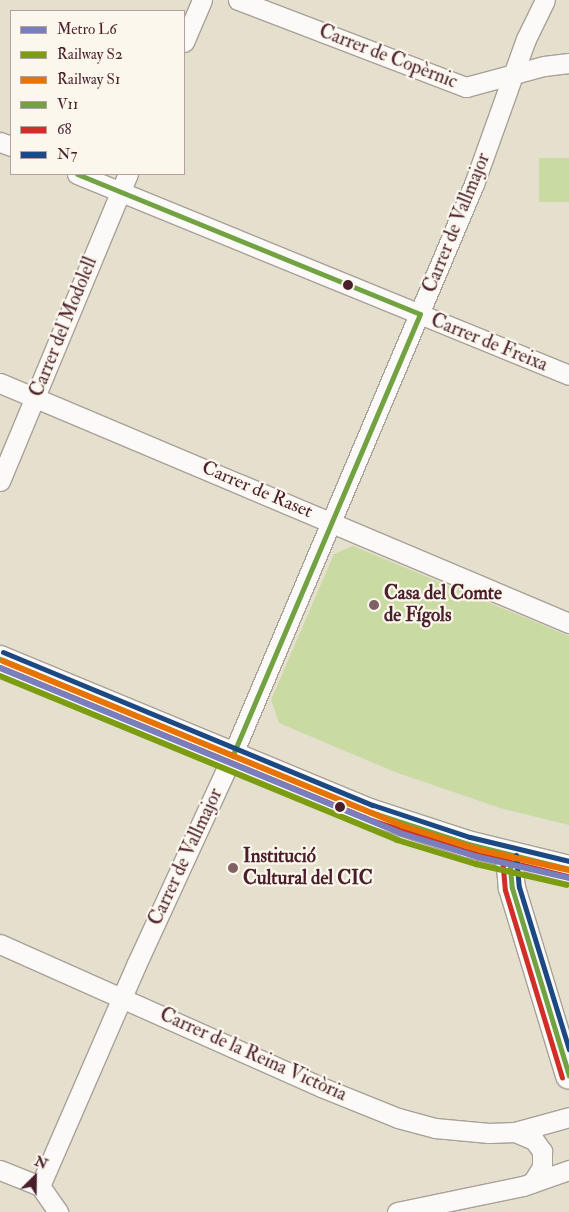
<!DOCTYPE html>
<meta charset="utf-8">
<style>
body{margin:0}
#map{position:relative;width:569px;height:1212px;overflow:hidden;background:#e5dfce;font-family:"IM FELL Double Pica",serif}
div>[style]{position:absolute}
.green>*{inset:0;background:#c9daa3;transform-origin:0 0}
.roads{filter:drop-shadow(1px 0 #aaa098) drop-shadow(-1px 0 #aaa098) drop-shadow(0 1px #aaa098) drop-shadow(0 -1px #aaa098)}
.street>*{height:19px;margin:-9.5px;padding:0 9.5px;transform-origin:9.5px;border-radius:9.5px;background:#fbfaf8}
.secondary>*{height:26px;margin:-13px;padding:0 13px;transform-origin:13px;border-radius:13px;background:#fbfaf8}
.bus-1>*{height:5px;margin:-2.5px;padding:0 2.5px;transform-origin:2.5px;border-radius:2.5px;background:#72a242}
.bus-2>*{height:5px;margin:-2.5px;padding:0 2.5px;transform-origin:2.5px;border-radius:2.5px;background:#d02e26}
.bus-3>*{height:5px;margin:-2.5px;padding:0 2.5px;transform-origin:2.5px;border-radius:2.5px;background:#1c4883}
.rail-1>*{height:6px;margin:-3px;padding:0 3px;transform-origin:3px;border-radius:3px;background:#7c9c11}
.rail-2>*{height:6px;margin:-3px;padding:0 3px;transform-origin:3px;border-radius:3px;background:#e77402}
.metro-1>*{height:6px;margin:-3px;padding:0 3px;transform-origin:3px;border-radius:3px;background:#797fbc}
.dots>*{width:14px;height:14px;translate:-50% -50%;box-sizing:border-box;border:2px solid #fbf7ec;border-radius:50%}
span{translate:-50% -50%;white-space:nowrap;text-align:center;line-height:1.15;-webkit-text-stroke:4.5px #fbf7ec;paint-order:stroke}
.street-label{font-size:19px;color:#4a1f2b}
.poi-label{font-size:19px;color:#4a1f2b;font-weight:700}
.left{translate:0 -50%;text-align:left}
.legend{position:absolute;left:10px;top:10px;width:175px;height:165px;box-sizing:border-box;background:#fbf7ec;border:1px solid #b4a19f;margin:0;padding:6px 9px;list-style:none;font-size:15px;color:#4a1f2b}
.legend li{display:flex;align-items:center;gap:10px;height:25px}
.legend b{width:25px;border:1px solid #b4a19f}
.north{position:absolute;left:10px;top:1152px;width:50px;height:50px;-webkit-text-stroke:4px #fbf7ec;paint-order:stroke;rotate:23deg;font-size:14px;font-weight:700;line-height:20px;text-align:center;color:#4a1f2b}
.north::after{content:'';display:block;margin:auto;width:18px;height:22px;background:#4a1f2b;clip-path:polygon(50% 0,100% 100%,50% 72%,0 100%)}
</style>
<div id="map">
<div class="green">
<div style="left:569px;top:158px;width:44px;height:30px;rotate:90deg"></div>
<div style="clip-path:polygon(353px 546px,569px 636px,569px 825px,500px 808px,395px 772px,279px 723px,271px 700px,334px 554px)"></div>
</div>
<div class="roads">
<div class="street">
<div style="left:238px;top:0;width:244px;rotate:20.9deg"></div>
<div style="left:466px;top:87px;width:81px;rotate:-15.1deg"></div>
<div style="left:544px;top:66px;width:25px;rotate:-7deg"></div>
<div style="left:184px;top:42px;width:46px;rotate:-66.8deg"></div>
<div style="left:0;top:142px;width:12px;rotate:20deg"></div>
<div style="left:77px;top:174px;width:531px;rotate:22.22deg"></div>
<div style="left:0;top:383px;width:618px;rotate:22.87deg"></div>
<div style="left:0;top:481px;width:333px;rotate:-67.4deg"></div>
<div style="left:0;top:944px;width:351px;rotate:24deg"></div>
<div style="left:321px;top:1087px;width:83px;rotate:21.9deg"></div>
<div style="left:398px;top:1118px;width:38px;rotate:15deg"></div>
<div style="left:435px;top:1128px;width:54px;rotate:5.3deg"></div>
<div style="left:489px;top:1133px;width:26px;rotate:-2deg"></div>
<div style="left:515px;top:1132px;width:56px;rotate:-15.5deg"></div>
<div style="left:515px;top:1132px;width:21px;rotate:23deg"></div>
<div style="left:534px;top:1140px;width:14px;rotate:54deg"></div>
<div style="left:542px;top:1151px;width:16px;rotate:90deg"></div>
<div style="left:542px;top:1167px;width:19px;rotate:122deg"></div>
<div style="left:0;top:1170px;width:43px;rotate:21.8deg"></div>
<div style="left:40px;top:1186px;width:32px;rotate:55deg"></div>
<div style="left:40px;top:1186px;width:243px;rotate:-66.5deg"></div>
<div style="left:137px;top:963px;width:228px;rotate:-65.3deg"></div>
<div style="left:232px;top:756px;width:621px;rotate:-67.07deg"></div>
<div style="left:474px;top:184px;width:154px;rotate:-70.3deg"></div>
<div style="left:526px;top:39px;width:43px;rotate:-64deg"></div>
<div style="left:397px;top:1212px;width:129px;rotate:-11.7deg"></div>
<div style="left:523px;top:1186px;width:49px;rotate:-19.2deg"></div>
</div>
<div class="secondary">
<div style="left:0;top:659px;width:400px;rotate:22.5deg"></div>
<div style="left:370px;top:812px;width:103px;rotate:18.1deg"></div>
<div style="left:468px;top:844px;width:104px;rotate:13.9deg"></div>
<div style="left:509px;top:856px;width:32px;rotate:85deg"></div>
<div style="left:512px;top:888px;width:196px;rotate:73.1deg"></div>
</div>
</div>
<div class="bus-1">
<div style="left:77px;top:174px;width:370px;rotate:22.2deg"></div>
<div style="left:420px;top:314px;width:480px;rotate:113deg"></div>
<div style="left:0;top:659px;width:400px;rotate:22.5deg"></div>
<div style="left:370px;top:812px;width:103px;rotate:18.1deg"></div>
<div style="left:468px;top:844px;width:104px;rotate:13.9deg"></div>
<div style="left:509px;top:856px;width:32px;rotate:85deg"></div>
<div style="left:512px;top:888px;width:196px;rotate:73.1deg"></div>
</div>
<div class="bus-2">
<div style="left:0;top:667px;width:398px;rotate:22.4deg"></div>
<div style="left:368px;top:819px;width:103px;rotate:18.1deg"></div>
<div style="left:466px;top:851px;width:104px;rotate:13.9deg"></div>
<div style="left:502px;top:857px;width:33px;rotate:85deg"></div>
<div style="left:505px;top:890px;width:196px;rotate:73.1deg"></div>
</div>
<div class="bus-3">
<div style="left:3px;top:652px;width:400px;rotate:22.5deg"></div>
<div style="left:373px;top:805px;width:102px;rotate:18.3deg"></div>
<div style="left:470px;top:837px;width:102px;rotate:13.6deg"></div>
<div style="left:516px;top:855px;width:32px;rotate:85deg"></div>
<div style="left:519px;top:887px;width:170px;rotate:72.9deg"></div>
</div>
<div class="rail-1">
<div style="left:0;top:676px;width:430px;rotate:22.4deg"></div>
<div style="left:397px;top:840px;width:83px;rotate:16.9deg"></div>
<div style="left:476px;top:864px;width:93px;rotate:13deg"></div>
</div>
<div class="rail-2">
<div style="left:3px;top:661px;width:433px;rotate:22.4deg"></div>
<div style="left:403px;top:826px;width:81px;rotate:17.3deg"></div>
<div style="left:480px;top:850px;width:91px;rotate:12.7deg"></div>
</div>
<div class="metro-1">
<div style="left:0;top:668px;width:433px;rotate:22.4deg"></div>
<div style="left:400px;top:833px;width:82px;rotate:17.1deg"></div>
<div style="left:478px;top:857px;width:93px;rotate:13deg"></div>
</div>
<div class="dots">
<div style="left:348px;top:285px;background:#4a1f2b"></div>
<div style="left:374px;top:605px;background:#806264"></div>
<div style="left:340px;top:807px;background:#4a1f2b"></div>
<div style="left:233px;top:868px;background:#806264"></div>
</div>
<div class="street-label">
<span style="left:388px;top:57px;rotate:21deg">Carrer de Copèrnic</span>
<span style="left:457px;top:223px;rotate:-68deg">Carrer de Vallmajor</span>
<span style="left:64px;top:327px;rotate:-68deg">Carrer del Modolell</span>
<span style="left:489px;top:343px;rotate:22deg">Carrer de Freixa</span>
<span style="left:257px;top:490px;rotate:23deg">Carrer de Raset</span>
<span style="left:186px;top:857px;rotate:-65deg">Carrer de Vallmajor</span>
<span style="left:253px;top:1055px;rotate:24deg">Carrer de la Reina Victòria</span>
</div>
<div class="poi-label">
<span class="left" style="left:384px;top:605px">Casa del Comte<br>de Fígols</span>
<span class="left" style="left:243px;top:868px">Institució<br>Cultural del CIC</span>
</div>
<ul class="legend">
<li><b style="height:6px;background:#797fbc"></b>Metro L6</li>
<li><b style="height:6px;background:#7c9c11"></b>Railway S2</li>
<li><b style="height:6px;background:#e77402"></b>Railway S1</li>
<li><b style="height:6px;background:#72a242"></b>V11</li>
<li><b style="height:6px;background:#d02e26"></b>68</li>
<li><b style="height:6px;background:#1c4883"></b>N7</li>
</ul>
<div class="north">N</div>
</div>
